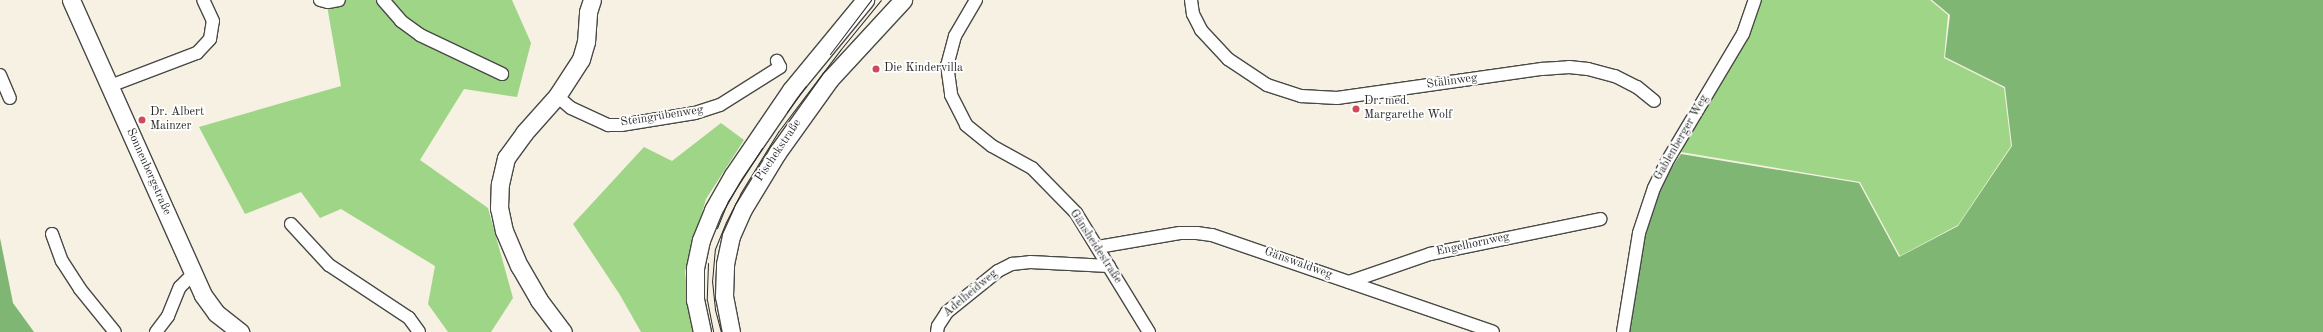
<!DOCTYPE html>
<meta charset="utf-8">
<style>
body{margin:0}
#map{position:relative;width:2323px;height:332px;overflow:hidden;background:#f6f1e2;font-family:"Old Standard TT",serif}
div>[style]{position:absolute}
.green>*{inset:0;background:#9fd587}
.forest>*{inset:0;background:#7fb674}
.roads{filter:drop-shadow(1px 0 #494946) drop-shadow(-1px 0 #494946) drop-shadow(0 1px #494946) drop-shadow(0 -1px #494946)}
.street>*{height:12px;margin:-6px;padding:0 6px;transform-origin:6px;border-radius:6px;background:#fff}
.secondary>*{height:17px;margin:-8.5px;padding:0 8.5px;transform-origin:8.5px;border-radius:8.5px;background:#fff}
.tram>*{height:1px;margin:-0.5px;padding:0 0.5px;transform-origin:0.5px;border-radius:0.5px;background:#2b2b2b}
.dots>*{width:11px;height:11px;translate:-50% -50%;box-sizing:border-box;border:2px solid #fff;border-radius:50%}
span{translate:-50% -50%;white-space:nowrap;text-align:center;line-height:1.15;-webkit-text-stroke:3.5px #fff;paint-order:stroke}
.poi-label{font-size:12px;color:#2b2b2b}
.left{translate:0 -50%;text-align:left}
.street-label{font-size:12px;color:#2b2b2b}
</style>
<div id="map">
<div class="green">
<div style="clip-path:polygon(326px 0,512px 0,531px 43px,517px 97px,464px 89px,420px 160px,488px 208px,513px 298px,491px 332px,448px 332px,428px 304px,435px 266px,341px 209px,320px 218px,301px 192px,245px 214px,199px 127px,341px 86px)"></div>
<div style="clip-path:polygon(1760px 0,1930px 0,1948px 15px,1944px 58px,2004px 88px,2011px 146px,1958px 225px,1900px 256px,1860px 182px,1675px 151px)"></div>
<div style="clip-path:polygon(721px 123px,744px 140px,706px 199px,685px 272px,690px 320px,695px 332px,641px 332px,620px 295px,573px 224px,644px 147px,672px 161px)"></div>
</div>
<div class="forest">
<div style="clip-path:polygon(1932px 0,2323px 0,2323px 332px,1627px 332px,1643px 233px,1659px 186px,1681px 154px,1859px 183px,1899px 257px,1958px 226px,2012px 146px,2005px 87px,1945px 57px,1950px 15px)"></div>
<div style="clip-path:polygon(0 238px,13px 303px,34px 332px,0 332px)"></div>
</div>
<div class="roads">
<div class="street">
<div style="left:320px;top:0;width:8px;rotate:14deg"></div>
<div style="left:328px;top:2px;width:11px;rotate:-10deg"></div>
<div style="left:383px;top:0;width:28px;rotate:49deg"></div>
<div style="left:401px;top:21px;width:24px;rotate:36deg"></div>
<div style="left:420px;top:35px;width:91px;rotate:25.4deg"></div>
<div style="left:976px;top:0;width:42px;rotate:120.3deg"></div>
<div style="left:955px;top:36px;width:30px;rotate:105deg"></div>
<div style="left:947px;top:65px;width:30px;rotate:82deg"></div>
<div style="left:951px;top:95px;width:34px;rotate:63deg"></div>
<div style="left:966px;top:125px;width:33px;rotate:39deg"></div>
<div style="left:992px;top:146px;width:46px;rotate:28.8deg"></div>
<div style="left:1032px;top:168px;width:63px;rotate:45.6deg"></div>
<div style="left:1076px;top:213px;width:140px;rotate:58.5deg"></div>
<div style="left:1191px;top:0;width:14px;rotate:82deg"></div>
<div style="left:1193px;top:14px;width:18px;rotate:63deg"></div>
<div style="left:1201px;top:30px;width:40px;rotate:47deg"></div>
<div style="left:1228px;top:59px;width:47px;rotate:33.7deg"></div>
<div style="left:1267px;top:85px;width:36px;rotate:18deg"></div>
<div style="left:1301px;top:96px;width:36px;rotate:3deg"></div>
<div style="left:1337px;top:98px;width:207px;rotate:-8.1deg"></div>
<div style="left:1542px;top:69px;width:27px;rotate:-4deg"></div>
<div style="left:1569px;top:67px;width:19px;rotate:6deg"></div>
<div style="left:1588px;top:69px;width:28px;rotate:15deg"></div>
<div style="left:1615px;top:76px;width:25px;rotate:27deg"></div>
<div style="left:1637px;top:87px;width:22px;rotate:39deg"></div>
<div style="left:0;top:75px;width:25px;rotate:67deg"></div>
<div style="left:110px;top:86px;width:93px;rotate:-20.8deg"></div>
<div style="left:197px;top:53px;width:19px;rotate:-47deg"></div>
<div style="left:210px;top:39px;width:18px;rotate:-81deg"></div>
<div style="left:213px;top:21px;width:23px;rotate:-115deg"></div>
<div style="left:557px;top:96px;width:18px;rotate:41deg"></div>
<div style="left:571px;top:108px;width:41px;rotate:24.7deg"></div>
<div style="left:608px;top:125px;width:13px"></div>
<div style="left:621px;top:125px;width:75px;rotate:-9.2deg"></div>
<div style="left:695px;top:113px;width:26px;rotate:-18deg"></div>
<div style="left:720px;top:105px;width:71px;rotate:-32.3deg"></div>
<div style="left:780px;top:67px;width:7px;rotate:-117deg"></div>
<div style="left:291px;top:224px;width:56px;rotate:47.2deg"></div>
<div style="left:329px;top:265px;width:96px;rotate:33.5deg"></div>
<div style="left:409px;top:318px;width:17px;rotate:54deg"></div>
<div style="left:52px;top:234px;width:29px;rotate:70deg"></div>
<div style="left:62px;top:261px;width:33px;rotate:57deg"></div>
<div style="left:80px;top:289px;width:55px;rotate:50.9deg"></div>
<div style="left:1098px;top:247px;width:83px;rotate:-9.7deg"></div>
<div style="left:1180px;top:233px;width:17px"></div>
<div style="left:1197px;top:233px;width:15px;rotate:8deg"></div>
<div style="left:1212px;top:235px;width:297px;rotate:19deg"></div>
<div style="left:1349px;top:282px;width:86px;rotate:-19.1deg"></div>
<div style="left:1430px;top:254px;width:174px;rotate:-11.6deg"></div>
<div style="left:156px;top:332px;width:20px;rotate:-53deg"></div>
<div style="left:168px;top:316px;width:31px;rotate:-68deg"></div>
<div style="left:180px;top:287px;width:18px;rotate:-45deg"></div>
<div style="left:937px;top:332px;width:6px;rotate:-81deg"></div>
<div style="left:938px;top:326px;width:17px;rotate:-57deg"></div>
<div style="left:947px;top:312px;width:65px;rotate:-38.8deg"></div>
<div style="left:998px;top:271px;width:16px;rotate:-27deg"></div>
<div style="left:1012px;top:264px;width:18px;rotate:-6deg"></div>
<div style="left:1030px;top:262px;width:79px;rotate:2.9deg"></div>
<div style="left:1623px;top:332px;width:100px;rotate:-80.8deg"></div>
<div style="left:1639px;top:233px;width:47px;rotate:-71.6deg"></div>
<div style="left:1654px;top:188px;width:28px;rotate:-64deg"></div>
<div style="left:1666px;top:163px;width:150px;rotate:-59.2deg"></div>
<div style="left:1743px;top:34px;width:36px;rotate:-71deg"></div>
</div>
<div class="secondary">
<div style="left:71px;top:0;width:323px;rotate:65.9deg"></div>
<div style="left:203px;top:295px;width:22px;rotate:54deg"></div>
<div style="left:216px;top:313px;width:31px;rotate:38deg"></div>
<div style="left:563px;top:332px;width:40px;rotate:-127deg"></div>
<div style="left:539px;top:300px;width:39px;rotate:-120deg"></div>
<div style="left:519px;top:266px;width:38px;rotate:-113deg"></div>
<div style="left:504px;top:231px;width:24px;rotate:-102deg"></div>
<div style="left:499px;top:208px;width:24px;rotate:-88deg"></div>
<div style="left:500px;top:184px;width:27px;rotate:-77deg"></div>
<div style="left:506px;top:158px;width:31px;rotate:-54deg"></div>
<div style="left:524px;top:133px;width:50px;rotate:-48.3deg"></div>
<div style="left:557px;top:96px;width:44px;rotate:-57deg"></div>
<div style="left:581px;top:59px;width:18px;rotate:-74deg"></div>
<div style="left:586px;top:42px;width:30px;rotate:-86deg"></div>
<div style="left:588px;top:12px;width:13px;rotate:-72deg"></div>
<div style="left:702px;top:332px;width:33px;rotate:-102deg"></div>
<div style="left:695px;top:300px;width:32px;rotate:-90deg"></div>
<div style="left:695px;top:268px;width:29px;rotate:-78deg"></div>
<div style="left:701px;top:240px;width:32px;rotate:-68deg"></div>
<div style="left:713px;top:210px;width:40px;rotate:-60.3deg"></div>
<div style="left:733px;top:175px;width:103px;rotate:-55.7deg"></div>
<div style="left:791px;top:90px;width:117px;rotate:-50.6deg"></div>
<div style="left:731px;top:332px;width:37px;rotate:-101deg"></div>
<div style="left:724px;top:296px;width:32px;rotate:-88deg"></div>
<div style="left:725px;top:264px;width:29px;rotate:-78deg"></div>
<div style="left:731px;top:236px;width:30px;rotate:-66deg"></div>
<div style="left:743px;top:209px;width:66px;rotate:-58.7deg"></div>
<div style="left:777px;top:153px;width:91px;rotate:-54.4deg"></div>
<div style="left:830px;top:79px;width:108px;rotate:-47.3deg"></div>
</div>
</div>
<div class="tram">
<div style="left:830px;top:54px;width:68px;rotate:-52.8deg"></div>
<div style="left:787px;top:112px;width:32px;rotate:-54deg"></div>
<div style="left:717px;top:228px;width:29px;rotate:-68deg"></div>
<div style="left:728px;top:201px;width:63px;rotate:-57.3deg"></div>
<div style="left:708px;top:263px;width:37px;rotate:92deg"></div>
<div style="left:707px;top:300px;width:33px;rotate:79deg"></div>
<div style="left:721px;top:332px;width:24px;rotate:-105deg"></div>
<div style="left:715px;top:309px;width:27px;rotate:-96deg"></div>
<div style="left:712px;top:282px;width:33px;rotate:-85deg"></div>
<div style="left:715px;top:249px;width:29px;rotate:-68deg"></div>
<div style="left:726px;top:222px;width:31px;rotate:-63deg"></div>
<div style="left:740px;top:194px;width:73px;rotate:-58.5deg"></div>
<div style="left:778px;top:132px;width:104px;rotate:-52.8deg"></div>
<div style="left:841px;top:49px;width:63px;rotate:-50.8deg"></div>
</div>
<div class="dots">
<div style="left:876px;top:69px;background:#d1495b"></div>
<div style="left:1356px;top:109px;background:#d1495b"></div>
<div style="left:142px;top:120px;background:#d1495b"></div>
</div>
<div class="poi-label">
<span class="left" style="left:884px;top:69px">Die Kindervilla</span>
<span class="left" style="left:1364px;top:109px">Dr. med.<br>Margarethe Wolf</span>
<span class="left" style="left:150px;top:120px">Dr. Albert<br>Mainzer</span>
</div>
<div class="street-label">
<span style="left:1452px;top:82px;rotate:-8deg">Stälinweg</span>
<span style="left:662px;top:117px;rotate:-9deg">Steingrübenweg</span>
<span style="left:1682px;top:138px;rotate:-60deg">Gablenberger Weg</span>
<span style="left:779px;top:151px;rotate:-56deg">Pischekstraße</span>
<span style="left:148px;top:172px;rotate:66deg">Sonnenbergstraße</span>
<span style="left:1473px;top:245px;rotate:-12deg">Engelhornweg</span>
<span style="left:1095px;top:247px;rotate:57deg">Gänsheidestraße</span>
<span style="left:1298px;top:264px;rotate:20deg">Gänswaldweg</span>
<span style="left:971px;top:294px;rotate:-40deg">Adelheidweg</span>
</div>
</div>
